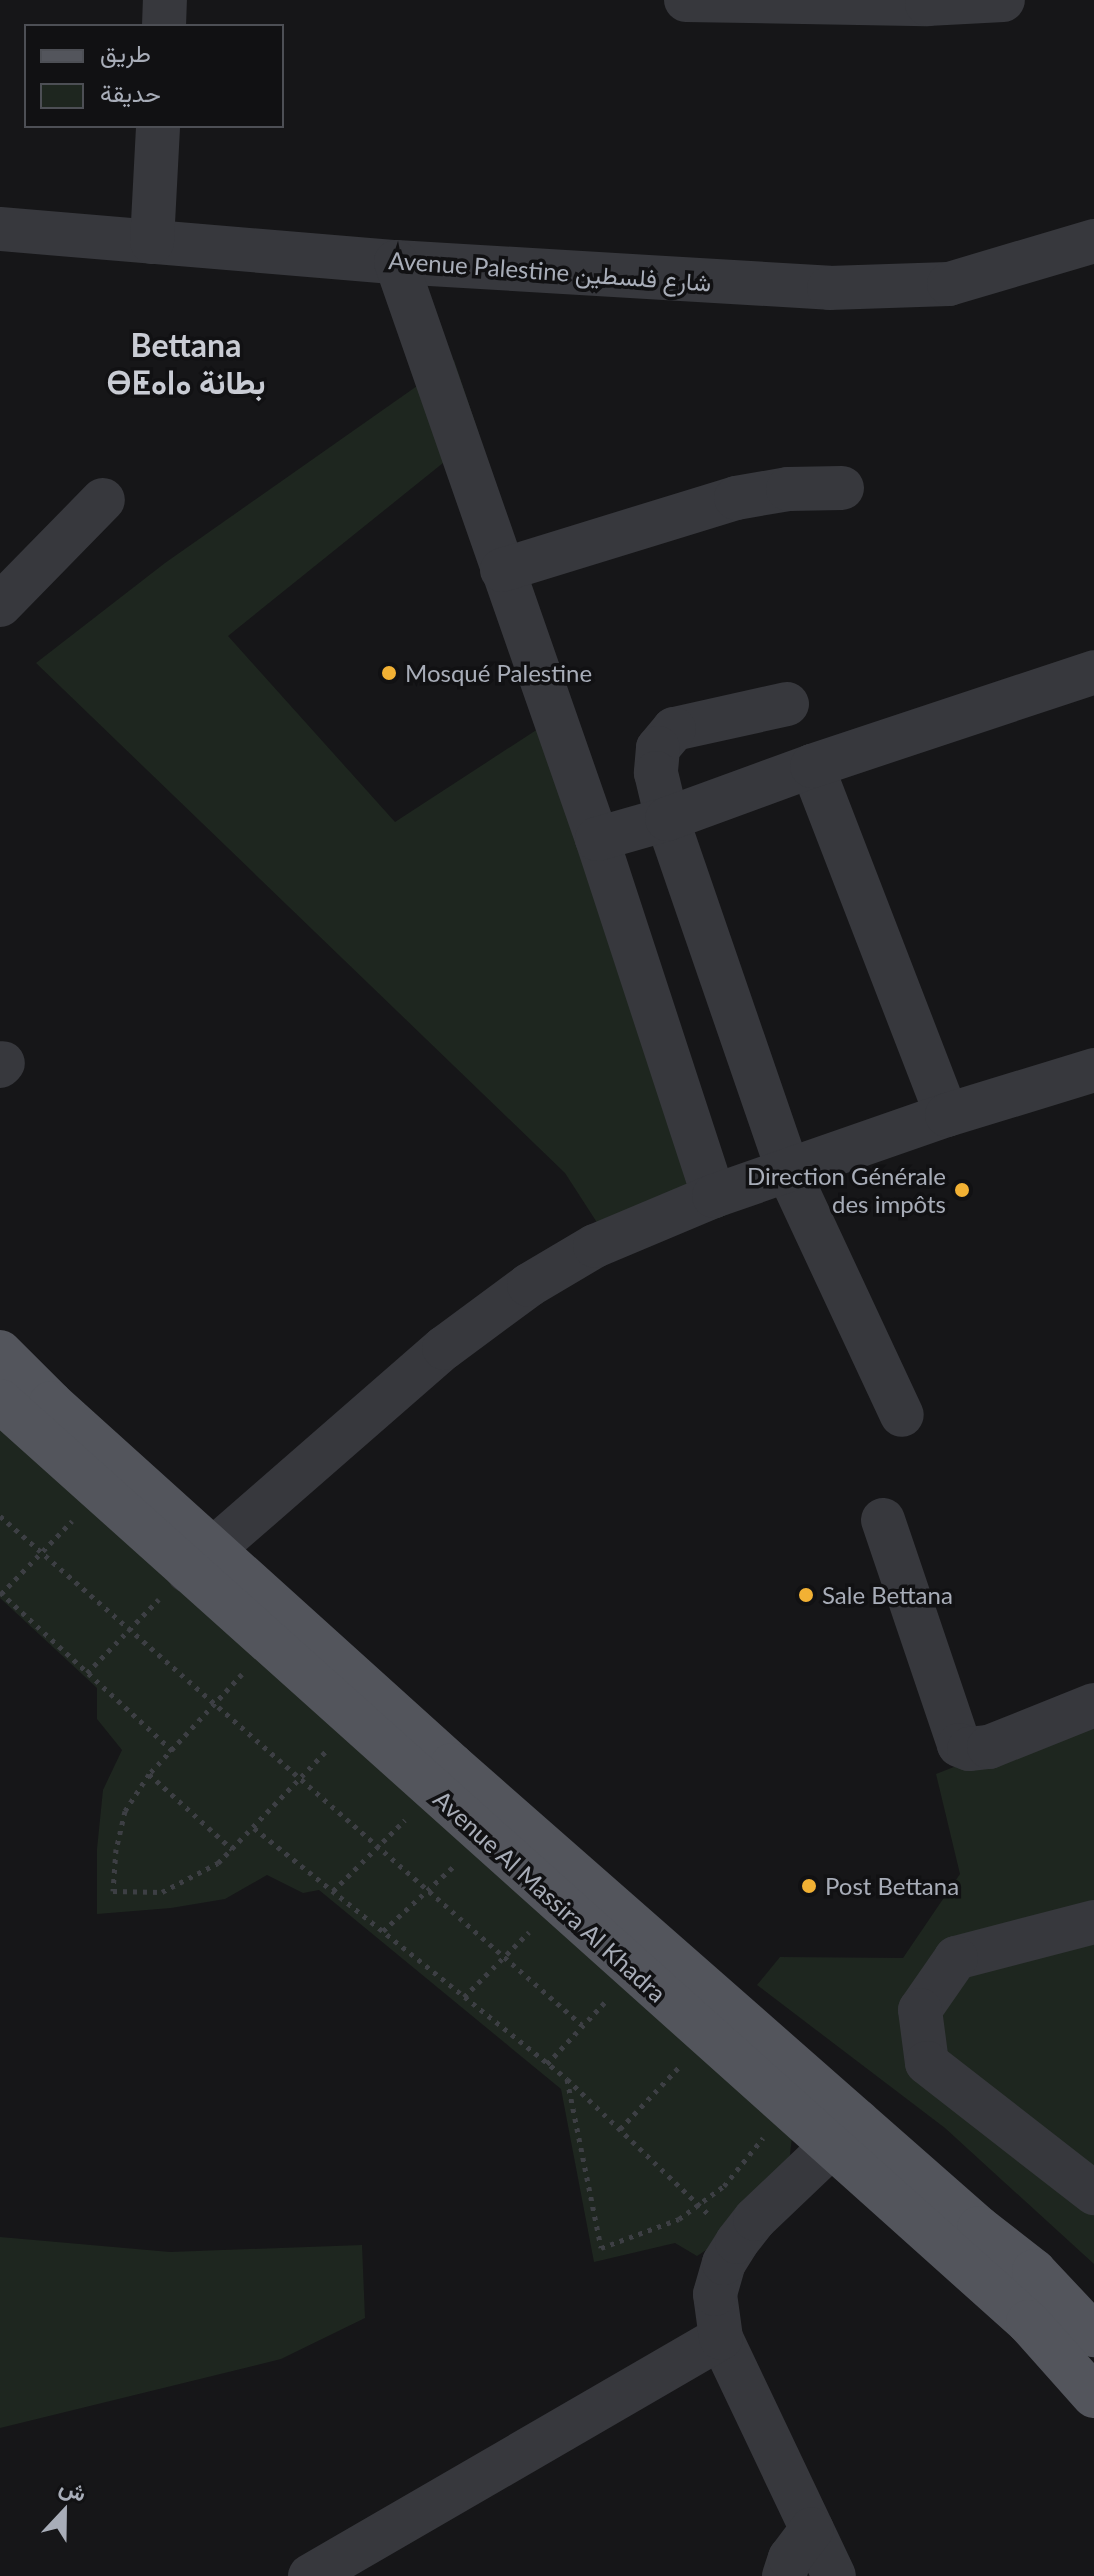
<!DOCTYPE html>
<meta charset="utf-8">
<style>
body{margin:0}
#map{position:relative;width:1094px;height:2576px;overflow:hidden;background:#161618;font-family:Lato,Vazirmatn,"Noto Sans Tifinagh",sans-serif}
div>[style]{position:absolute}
.green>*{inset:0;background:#1e261f}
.path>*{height:5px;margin-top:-2.5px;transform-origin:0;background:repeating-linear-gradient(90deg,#3d3f44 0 4px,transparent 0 10px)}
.minor>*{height:44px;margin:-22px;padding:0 22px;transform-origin:22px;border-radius:22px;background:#37383d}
.major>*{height:44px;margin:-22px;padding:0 22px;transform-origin:22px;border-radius:22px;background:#53555c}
.dots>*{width:22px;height:22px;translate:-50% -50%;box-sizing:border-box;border:4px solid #111113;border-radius:50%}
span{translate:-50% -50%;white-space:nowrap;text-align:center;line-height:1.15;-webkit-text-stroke:7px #111113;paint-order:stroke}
.street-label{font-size:24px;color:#a8adb8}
.poi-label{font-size:24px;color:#a8adb8}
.left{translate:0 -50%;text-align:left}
.right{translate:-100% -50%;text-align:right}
.district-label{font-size:32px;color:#c9ccd4;font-weight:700}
.legend{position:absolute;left:24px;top:24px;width:260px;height:104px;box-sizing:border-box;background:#111113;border:2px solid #4d4f55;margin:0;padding:10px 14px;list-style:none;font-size:24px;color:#a8adb8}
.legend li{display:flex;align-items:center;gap:16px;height:40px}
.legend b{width:40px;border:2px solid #4d4f55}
.north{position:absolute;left:24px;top:2472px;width:80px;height:80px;-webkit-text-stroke:6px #111113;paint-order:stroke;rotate:22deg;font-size:22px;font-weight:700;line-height:32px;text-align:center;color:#a8adb8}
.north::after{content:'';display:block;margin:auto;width:28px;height:36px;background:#a8adb8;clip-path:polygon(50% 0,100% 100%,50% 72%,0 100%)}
</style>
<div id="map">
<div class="green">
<div style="clip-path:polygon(454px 360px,479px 434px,228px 636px,395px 822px,567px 710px,729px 1214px,618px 1255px,565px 1173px,36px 663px,165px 563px)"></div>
<div style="clip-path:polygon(0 1425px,792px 2137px,789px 2163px,735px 2231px,697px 2256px,675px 2243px,594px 2262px,561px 2089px,319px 1890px,303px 1893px,267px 1875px,225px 1899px,171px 1908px,97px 1914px,97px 1849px,103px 1790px,122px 1750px,97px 1719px,97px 1688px,0 1598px)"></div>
<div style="clip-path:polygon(1094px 1712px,1094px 2264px,945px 2128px,757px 1985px,780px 1957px,903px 1958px,960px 1874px,936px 1774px)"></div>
<div style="clip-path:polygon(0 2237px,170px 2252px,362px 2245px,365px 2318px,281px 2359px,0 2428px)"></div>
</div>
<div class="path">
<div style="left:0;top:1516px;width:773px;rotate:41.17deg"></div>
<div style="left:0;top:1592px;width:235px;rotate:42.6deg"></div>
<div style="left:1px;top:1594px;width:102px;rotate:-45.8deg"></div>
<div style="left:87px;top:1673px;width:103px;rotate:-45.8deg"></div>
<div style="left:242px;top:1674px;width:137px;rotate:132.9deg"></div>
<div style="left:149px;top:1774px;width:44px;rotate:123deg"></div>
<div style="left:125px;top:1811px;width:39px;rotate:103deg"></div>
<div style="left:116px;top:1849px;width:42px;rotate:94.1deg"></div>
<div style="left:113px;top:1891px;width:49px;rotate:1.2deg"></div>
<div style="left:162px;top:1892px;width:63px;rotate:-27.4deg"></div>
<div style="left:218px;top:1863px;width:156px;rotate:-46deg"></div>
<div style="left:149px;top:1774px;width:112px;rotate:42.1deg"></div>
<div style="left:254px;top:1828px;width:401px;rotate:38.7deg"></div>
<div style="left:567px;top:2079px;width:194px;rotate:43.7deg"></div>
<div style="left:333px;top:1891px;width:101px;rotate:-44.6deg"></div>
<div style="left:383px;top:1931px;width:98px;rotate:-42.5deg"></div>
<div style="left:464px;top:1997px;width:92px;rotate:-45deg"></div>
<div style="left:547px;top:2064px;width:86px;rotate:-46.9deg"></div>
<div style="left:567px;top:2079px;width:172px;rotate:78.6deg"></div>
<div style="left:601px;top:2248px;width:83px;rotate:-20.4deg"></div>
<div style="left:679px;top:2219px;width:56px;rotate:-36.3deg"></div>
<div style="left:724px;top:2186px;width:62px;rotate:-50.9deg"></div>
<div style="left:620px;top:2129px;width:86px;rotate:-46.4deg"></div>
</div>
<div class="minor">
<div style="left:686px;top:0;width:241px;rotate:1deg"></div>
<div style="left:927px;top:4px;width:76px;rotate:-3deg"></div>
<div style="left:164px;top:26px;width:26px;rotate:-88deg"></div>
<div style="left:0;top:229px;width:397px;rotate:4.8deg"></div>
<div style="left:396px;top:262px;width:434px;rotate:3.4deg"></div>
<div style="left:829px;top:288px;width:120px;rotate:-1.9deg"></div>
<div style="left:949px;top:284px;width:151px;rotate:-16.5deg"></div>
<div style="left:152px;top:242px;width:116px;rotate:-87deg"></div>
<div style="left:396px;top:262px;width:611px;rotate:70.79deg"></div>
<div style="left:597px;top:839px;width:376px;rotate:71.9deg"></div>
<div style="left:502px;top:570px;width:245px;rotate:-17.1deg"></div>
<div style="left:736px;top:498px;width:53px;rotate:-9.8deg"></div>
<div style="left:788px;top:489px;width:54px;rotate:-1.1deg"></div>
<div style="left:0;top:605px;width:147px;rotate:-45.6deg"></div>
<div style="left:787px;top:704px;width:116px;rotate:167.5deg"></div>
<div style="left:674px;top:729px;width:25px;rotate:130deg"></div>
<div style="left:658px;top:748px;width:25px;rotate:95deg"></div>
<div style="left:656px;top:773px;width:47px;rotate:76.6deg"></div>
<div style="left:667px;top:819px;width:372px;rotate:71deg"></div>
<div style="left:788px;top:1171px;width:269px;rotate:65deg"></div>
<div style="left:812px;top:766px;width:374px;rotate:68.9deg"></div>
<div style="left:597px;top:839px;width:73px;rotate:-15.9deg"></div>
<div style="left:667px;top:819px;width:154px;rotate:-20.1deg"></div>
<div style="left:812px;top:766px;width:297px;rotate:-18.4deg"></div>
<div style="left:0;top:1066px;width:4px;rotate:-45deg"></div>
<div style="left:883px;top:1520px;width:237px;rotate:71.3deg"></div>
<div style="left:959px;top:1745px;width:11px;rotate:22deg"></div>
<div style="left:969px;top:1749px;width:20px;rotate:-6deg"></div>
<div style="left:989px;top:1747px;width:113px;rotate:-21.8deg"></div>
<div style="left:188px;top:1571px;width:340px;rotate:-41.1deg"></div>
<div style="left:444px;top:1348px;width:106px;rotate:-36.5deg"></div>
<div style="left:529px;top:1285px;width:77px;rotate:-30.6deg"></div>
<div style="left:595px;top:1246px;width:129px;rotate:-22.8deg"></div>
<div style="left:714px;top:1196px;width:247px;rotate:-19.2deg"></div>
<div style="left:947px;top:1115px;width:154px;rotate:-17deg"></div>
<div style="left:1094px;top:1922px;width:143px;rotate:165.4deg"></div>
<div style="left:956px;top:1958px;width:63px;rotate:124.7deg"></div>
<div style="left:920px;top:2010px;width:53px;rotate:82.5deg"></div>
<div style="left:927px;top:2063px;width:212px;rotate:37.9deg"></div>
<div style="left:721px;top:2338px;width:263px;rotate:64.6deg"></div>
<div style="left:310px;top:2576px;width:475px;rotate:-30.1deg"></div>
<div style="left:721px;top:2338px;width:44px;rotate:-97.8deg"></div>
<div style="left:715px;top:2294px;width:32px;rotate:-74deg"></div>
<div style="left:724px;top:2263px;width:25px;rotate:-58deg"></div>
<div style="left:737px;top:2242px;width:29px;rotate:-52deg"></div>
<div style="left:755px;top:2219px;width:142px;rotate:-43.6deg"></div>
<div style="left:784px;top:2576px;width:19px;rotate:-72deg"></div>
<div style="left:790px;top:2558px;width:36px;rotate:-53deg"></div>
</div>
<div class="major">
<div style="left:0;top:1352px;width:72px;rotate:45deg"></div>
<div style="left:51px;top:1403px;width:540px;rotate:42.07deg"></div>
<div style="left:452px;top:1765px;width:701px;rotate:41.3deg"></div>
<div style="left:979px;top:2228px;width:70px;rotate:38deg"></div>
<div style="left:1034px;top:2271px;width:88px;rotate:46.8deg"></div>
<div style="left:0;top:1401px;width:1380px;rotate:41.86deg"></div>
<div style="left:1028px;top:2322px;width:99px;rotate:48.3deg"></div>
</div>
<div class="dots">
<div style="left:389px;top:673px;background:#f2b134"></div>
<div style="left:962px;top:1190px;background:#f2b134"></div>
<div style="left:806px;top:1595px;background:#f2b134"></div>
<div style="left:809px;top:1886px;background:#f2b134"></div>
</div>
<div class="street-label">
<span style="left:550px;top:271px;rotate:4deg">Avenue Palestine شارع فلسطين</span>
<span style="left:550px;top:1896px;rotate:42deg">Avenue Al Massira Al Khadra</span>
</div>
<div class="poi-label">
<span class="left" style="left:405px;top:673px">Mosqué Palestine</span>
<span class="right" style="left:946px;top:1190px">Direction Générale<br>des impôts</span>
<span class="left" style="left:822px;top:1595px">Sale Bettana</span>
<span class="left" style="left:825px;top:1886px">Post Bettana</span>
</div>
<div class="district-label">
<span style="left:186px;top:364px">Bettana<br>ⴱⵟⴰⵏⴰ بطانة</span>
</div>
<ul class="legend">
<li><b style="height:10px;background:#53555c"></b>طريق</li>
<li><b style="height:22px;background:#1e261f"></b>حديقة</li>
</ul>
<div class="north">ش</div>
</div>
